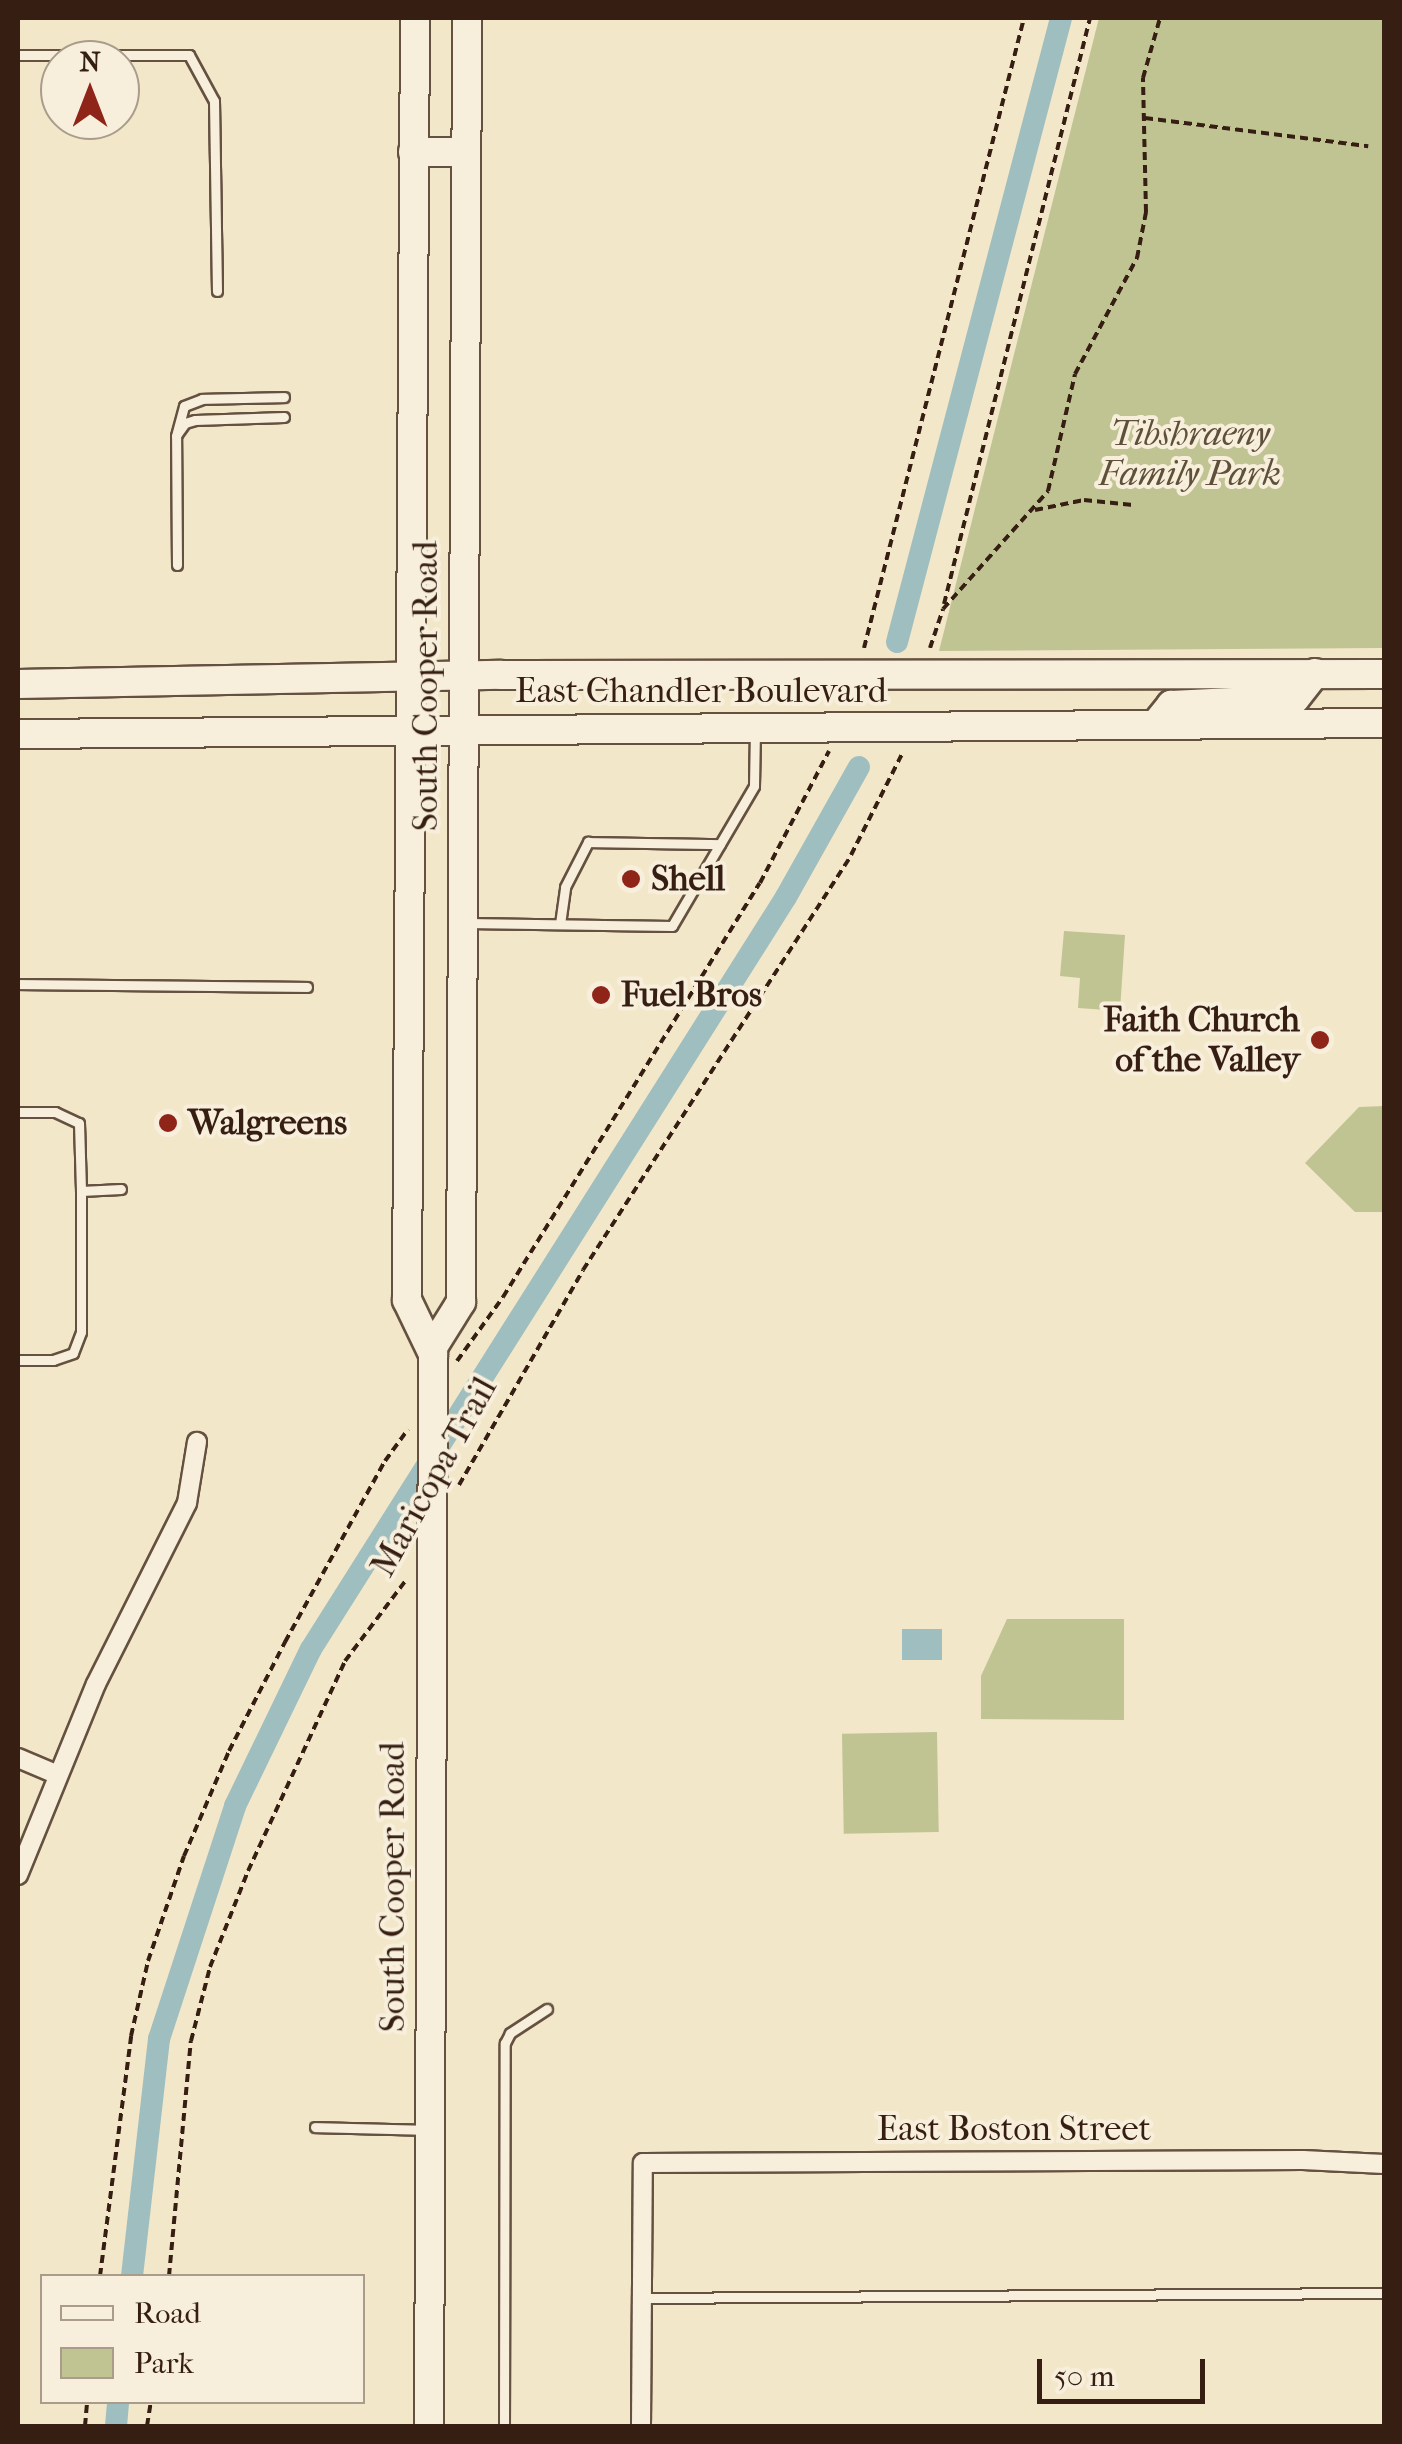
<!DOCTYPE html>
<style>
body{margin:0}
#map{position:relative;width:1402px;height:2444px;overflow:hidden;background:#f3e7c9;font-family:"IM FELL French Canon",serif}
div>[style]{position:absolute}
.green>*{inset:0;background:#c0c493;transform-origin:0 0}
.water>*{inset:0;background:#9fbebf;transform-origin:0 0}
.canal>*{height:22px;margin:-11px;padding:0 11px;transform-origin:11px;border-radius:11px;background:#9fbebf}
.path>*{height:4px;margin-top:-2px;transform-origin:0;background:repeating-linear-gradient(90deg,#361f12 0 8px,transparent 0 13px)}
.roads{filter:drop-shadow(2px 0 #655140) drop-shadow(-2px 0 #655140) drop-shadow(0 2px #655140) drop-shadow(0 -2px #655140)}
.service>*{height:9px;margin:-4.5px;padding:0 4.5px;transform-origin:4.5px;border-radius:4.5px;background:#f7efdc}
.minor>*{height:18px;margin:-9px;padding:0 9px;transform-origin:9px;border-radius:9px;background:#f7efdc}
.secondary>*{height:28px;margin:-14px;padding:0 14px;transform-origin:14px;border-radius:14px;background:#f7efdc}
.dots>*{width:28px;height:28px;translate:-50% -50%;box-sizing:border-box;border:5px solid #f7efdc;border-radius:50%}
span{translate:-50% -50%;white-space:nowrap;text-align:center;line-height:1.15;-webkit-text-stroke:8px #f7efdc;paint-order:stroke}
.park-label{font-size:35px;color:#5f5139;font-style:italic}
.street-label{font-size:35px;color:#361f12}
.poi-label{font-size:35px;color:#361f12;font-weight:700}
.left{translate:0 -50%;text-align:left}
.right{translate:-100% -50%;text-align:right}
.frame{position:absolute;inset:0;border:20px solid #361f12;pointer-events:none}
.legend{position:absolute;left:40px;top:2274px;width:325px;height:130px;box-sizing:border-box;background:#f7efdc;border:2px solid #aa9c8b;margin:0;padding:12px 18px;list-style:none;font-size:30px;color:#361f12}
.legend li{display:flex;align-items:center;gap:20px;height:50px}
.legend b{width:50px;border:2px solid #aa9c8b}
.north{position:absolute;left:40px;top:40px;width:100px;height:100px;box-sizing:border-box;background:#f7efdc;border:2px solid #aa9c8b;border-radius:50%;rotate:0deg;font-size:28px;font-weight:700;line-height:40px;text-align:center;color:#361f12}
.north::after{content:'';display:block;margin:auto;width:35px;height:45px;background:#8f2418;clip-path:polygon(50% 0,100% 100%,50% 72%,0 100%)}
.scale{position:absolute;left:1037px;top:2359px;width:168px;height:45px;box-sizing:border-box;border:5px solid #361f12;border-top:0;padding-left:12px;font-size:30px;line-height:35px;white-space:nowrap;color:#361f12;-webkit-text-stroke:8px #f7efdc;paint-order:stroke}
</style>
<div id="map">
<div class="green">
<div style="clip-path:polygon(1099px 18px,1384px 18px,1384px 648px,939px 651px)"></div>
<div style="clip-path:polygon(1064px 931px,1125px 935px,1120px 1011px,1078px 1008px,1080px 978px,1060px 976px)"></div>
<div style="clip-path:polygon(1384px 1106px,1384px 1212px,1355px 1212px,1305px 1163px,1359px 1107px)"></div>
<div style="clip-path:polygon(1007px 1619px,1124px 1619px,1124px 1720px,981px 1719px,981px 1676px)"></div>
<div style="left:937px;top:1732px;width:100px;height:95px;rotate:89deg"></div>
</div>
<div class="water">
<div style="left:942px;top:1629px;width:31px;height:40px;rotate:90deg"></div>
</div>
<div class="canal">
<div style="left:897px;top:642px;width:645px;rotate:-75.27deg"></div>
<div style="left:132px;top:2276px;width:239px;rotate:-83.5deg"></div>
<div style="left:159px;top:2039px;width:245px;rotate:-71.9deg"></div>
<div style="left:235px;top:1806px;width:174px;rotate:-64.2deg"></div>
<div style="left:311px;top:1649px;width:889px;rotate:-57.72deg"></div>
<div style="left:786px;top:897px;width:149px;rotate:-60.7deg"></div>
<div style="left:116px;top:2426px;width:24px;rotate:-85deg"></div>
</div>
<div class="path">
<div style="left:1145px;top:118px;width:225px;rotate:7.2deg"></div>
<div style="left:1035px;top:510px;width:50px;rotate:-11.5deg"></div>
<div style="left:1084px;top:500px;width:49px;rotate:5.8deg"></div>
<div style="left:944px;top:604px;width:604px;rotate:-76.01deg"></div>
<div style="left:864px;top:648px;width:650px;rotate:-75.75deg"></div>
<div style="left:930px;top:648px;width:41px;rotate:-71.6deg"></div>
<div style="left:943px;top:609px;width:158px;rotate:-48.3deg"></div>
<div style="left:1048px;top:491px;width:120px;rotate:-77deg"></div>
<div style="left:1075px;top:374px;width:132px;rotate:-61.9deg"></div>
<div style="left:1137px;top:258px;width:47px;rotate:-78.9deg"></div>
<div style="left:1146px;top:212px;width:134px;rotate:-91.3deg"></div>
<div style="left:1143px;top:78px;width:62px;rotate:-74.2deg"></div>
<div style="left:457px;top:1361px;width:79px;rotate:-54.3deg"></div>
<div style="left:503px;top:1297px;width:487px;rotate:-58.2deg"></div>
<div style="left:760px;top:883px;width:149px;rotate:-62.4deg"></div>
<div style="left:459px;top:1485px;width:248px;rotate:-60deg"></div>
<div style="left:583px;top:1270px;width:494px;rotate:-57.1deg"></div>
<div style="left:851px;top:855px;width:113px;rotate:-63.2deg"></div>
<div style="left:100px;top:2276px;width:242px;rotate:-82.6deg"></div>
<div style="left:131px;top:2036px;width:77px;rotate:-77.2deg"></div>
<div style="left:148px;top:1961px;width:111px;rotate:-71.1deg"></div>
<div style="left:184px;top:1856px;width:114px;rotate:-66.8deg"></div>
<div style="left:229px;top:1751px;width:123px;rotate:-62.8deg"></div>
<div style="left:285px;top:1642px;width:207px;rotate:-61.1deg"></div>
<div style="left:385px;top:1461px;width:39px;rotate:-54deg"></div>
<div style="left:169px;top:2276px;width:236px;rotate:-84.7deg"></div>
<div style="left:191px;top:2041px;width:76px;rotate:-75.6deg"></div>
<div style="left:210px;top:1967px;width:103px;rotate:-68.4deg"></div>
<div style="left:248px;top:1871px;width:231px;rotate:-65.2deg"></div>
<div style="left:345px;top:1661px;width:101px;rotate:-53deg"></div>
<div style="left:85px;top:2426px;width:24px;rotate:-85deg"></div>
<div style="left:147px;top:2426px;width:24px;rotate:-81deg"></div>
</div>
<div class="roads">
<div class="service">
<div style="left:18px;top:55px;width:171px"></div>
<div style="left:189px;top:55px;width:52px;rotate:61.5deg"></div>
<div style="left:214px;top:101px;width:190px;rotate:89.1deg"></div>
<div style="left:177px;top:434px;width:14px;rotate:-54deg"></div>
<div style="left:185px;top:423px;width:10px;rotate:-17deg"></div>
<div style="left:195px;top:420px;width:89px;rotate:-1.9deg"></div>
<div style="left:177px;top:565px;width:129px;rotate:-90.4deg"></div>
<div style="left:176px;top:436px;width:31px;rotate:-75deg"></div>
<div style="left:184px;top:406px;width:19px;rotate:-21deg"></div>
<div style="left:202px;top:399px;width:82px;rotate:-1.4deg"></div>
<div style="left:466px;top:923px;width:206px;rotate:0.8deg"></div>
<div style="left:672px;top:926px;width:162px;rotate:-59.6deg"></div>
<div style="left:754px;top:786px;width:56px;rotate:-89deg"></div>
<div style="left:560px;top:924px;width:37px;rotate:-82deg"></div>
<div style="left:565px;top:887px;width:51px;rotate:-62.9deg"></div>
<div style="left:588px;top:842px;width:132px;rotate:0.9deg"></div>
<div style="left:18px;top:984px;width:289px;rotate:0.6deg"></div>
<div style="left:18px;top:1112px;width:37px"></div>
<div style="left:55px;top:1112px;width:26px;rotate:25deg"></div>
<div style="left:79px;top:1123px;width:68px;rotate:88.3deg"></div>
<div style="left:81px;top:1191px;width:40px;rotate:-2.9deg"></div>
<div style="left:18px;top:1360px;width:35px"></div>
<div style="left:53px;top:1360px;width:21px;rotate:-19deg"></div>
<div style="left:73px;top:1353px;width:22px;rotate:-69deg"></div>
<div style="left:81px;top:1332px;width:141px;rotate:-90deg"></div>
<div style="left:315px;top:2127px;width:112px;rotate:1.5deg"></div>
<div style="left:642px;top:2298px;width:742px;rotate:-0.39deg"></div>
<div style="left:504px;top:2426px;width:383px;rotate:-89.9deg"></div>
<div style="left:505px;top:2043px;width:11px;rotate:-63deg"></div>
<div style="left:510px;top:2033px;width:44px;rotate:-33deg"></div>
</div>
<div class="minor">
<div style="left:18px;top:1758px;width:43px;rotate:23deg"></div>
<div style="left:18px;top:1875px;width:206px;rotate:-67.8deg"></div>
<div style="left:96px;top:1684px;width:203px;rotate:-63.3deg"></div>
<div style="left:187px;top:1503px;width:62px;rotate:-80.7deg"></div>
<div style="left:641px;top:2426px;width:263px;rotate:-89.6deg"></div>
<div style="left:643px;top:2163px;width:660px;rotate:-0.26deg"></div>
<div style="left:1303px;top:2160px;width:81px;rotate:2.8deg"></div>
</div>
<div class="secondary">
<div style="left:415px;top:18px;width:1282px;rotate:90.36deg"></div>
<div style="left:407px;top:1300px;width:60px;rotate:64.3deg"></div>
<div style="left:433px;top:1354px;width:1072px;rotate:90.21deg"></div>
<div style="left:413px;top:152px;width:52px"></div>
<div style="left:18px;top:684px;width:483px;rotate:-1.1deg"></div>
<div style="left:501px;top:675px;width:883px;rotate:-0.06deg"></div>
<div style="left:1155px;top:725px;width:26px;rotate:-51deg"></div>
<div style="left:1171px;top:705px;width:124px;rotate:-2.8deg"></div>
<div style="left:1295px;top:699px;width:33px;rotate:-52deg"></div>
<div style="left:18px;top:734px;width:1366px;rotate:-0.46deg"></div>
<div style="left:433px;top:1347px;width:53px;rotate:-58.1deg"></div>
<div style="left:461px;top:1302px;width:1284px;rotate:-89.73deg"></div>
</div>
</div>
<div class="dots">
<div style="left:631px;top:879px;background:#8f2418"></div>
<div style="left:601px;top:995px;background:#8f2418"></div>
<div style="left:1320px;top:1040px;background:#8f2418"></div>
<div style="left:168px;top:1123px;background:#8f2418"></div>
</div>
<div class="park-label">
<span style="left:1190px;top:454px">Tibshraeny<br>Family Park</span>
</div>
<div class="street-label">
<span style="left:426px;top:686px;rotate:-90deg">South Cooper Road</span>
<span style="left:701px;top:691px">East Chandler Boulevard</span>
<span style="left:434px;top:1477px;rotate:-61deg">Maricopa Trail</span>
<span style="left:393px;top:1887px;rotate:-90deg">South Cooper Road</span>
<span style="left:1014px;top:2129px">East Boston Street</span>
</div>
<div class="poi-label">
<span class="left" style="left:651px;top:879px">Shell</span>
<span class="left" style="left:621px;top:995px">Fuel Bros</span>
<span class="right" style="left:1300px;top:1040px">Faith Church<br>of the Valley</span>
<span class="left" style="left:188px;top:1123px">Walgreens</span>
</div>
<div class="frame"></div>
<ul class="legend">
<li><b style="height:12px;background:#f7efdc"></b>Road</li>
<li><b style="height:28px;background:#c0c493"></b>Park</li>
</ul>
<div class="north">N</div>
<div class="scale">50 m</div>
</div>
